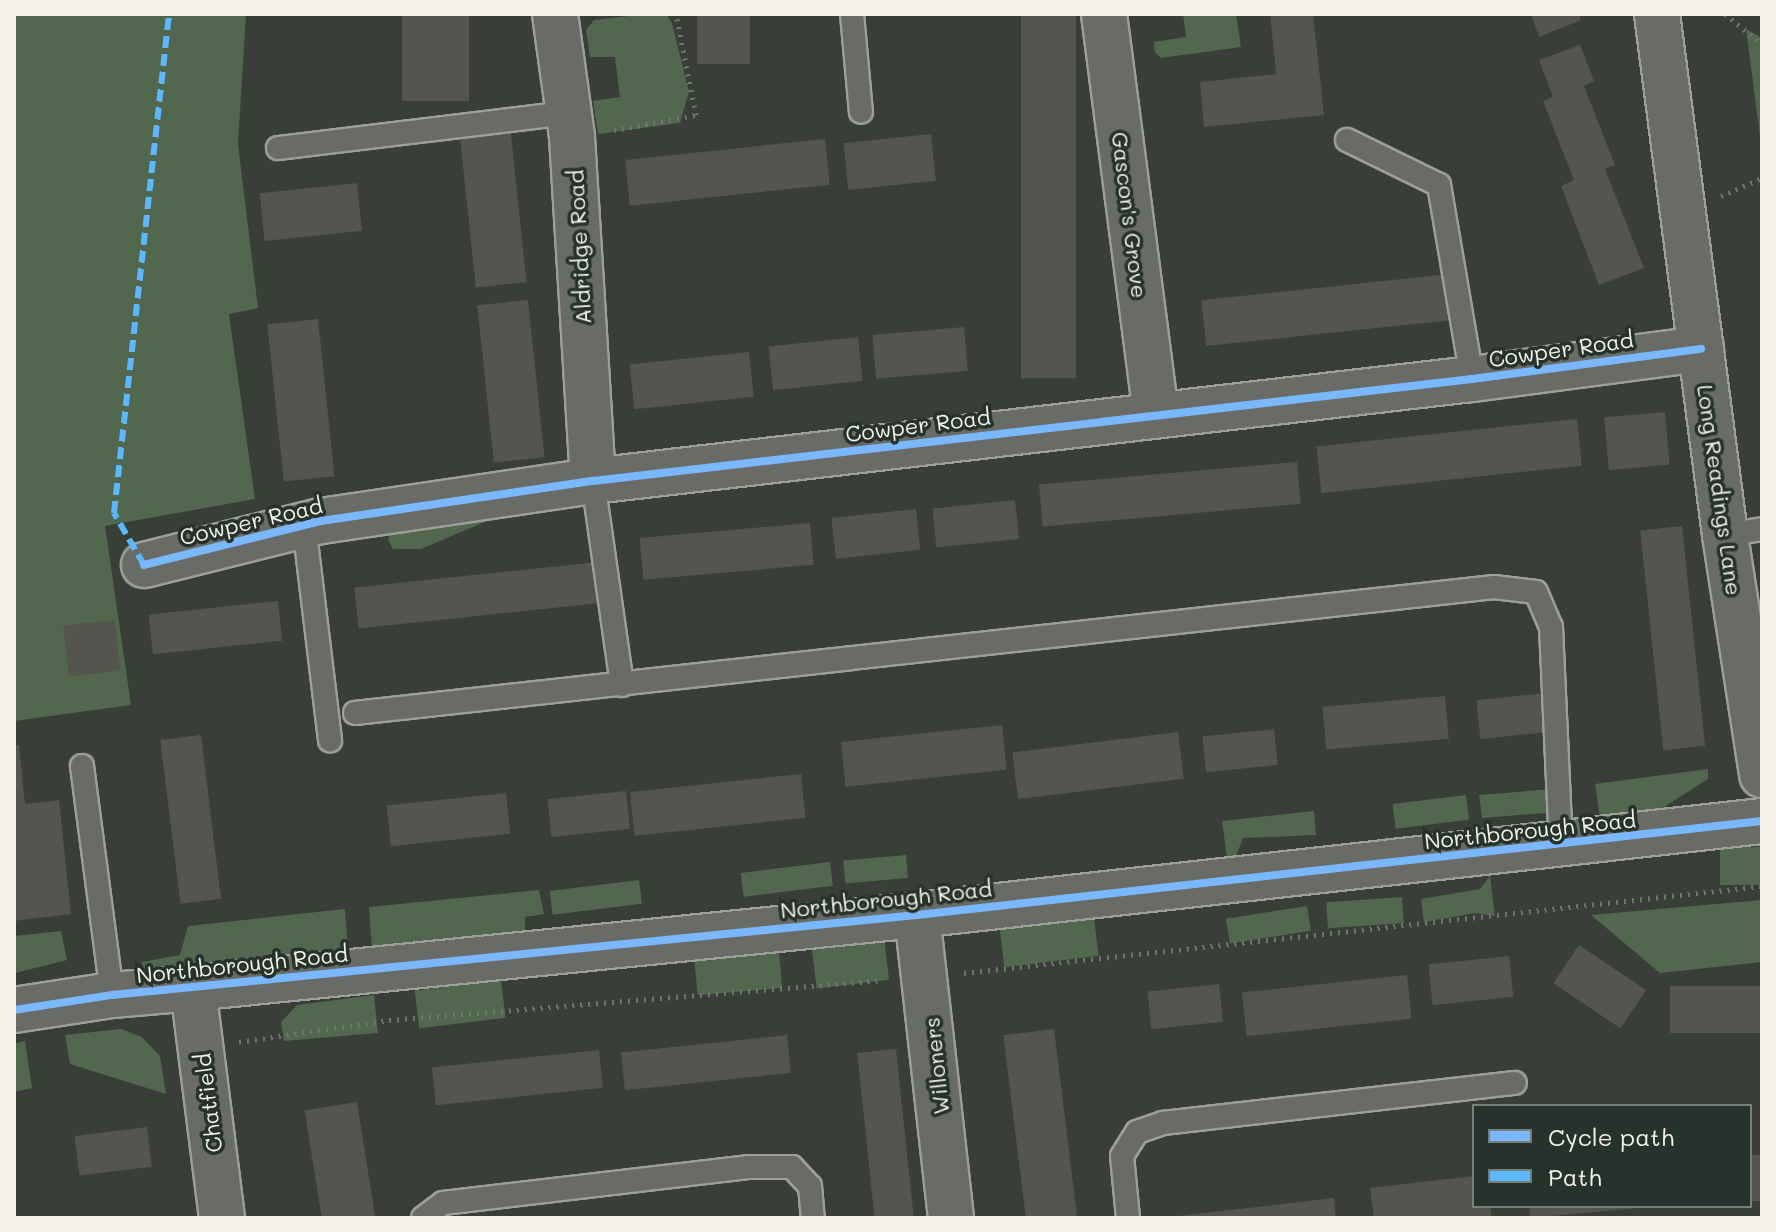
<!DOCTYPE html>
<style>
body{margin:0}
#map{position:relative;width:1776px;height:1232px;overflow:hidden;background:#393e38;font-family:Mali,sans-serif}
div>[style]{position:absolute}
.green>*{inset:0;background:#51674e;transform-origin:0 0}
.building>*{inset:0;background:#54554f;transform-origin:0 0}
.path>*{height:5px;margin-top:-2.5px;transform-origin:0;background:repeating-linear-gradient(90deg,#707470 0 2px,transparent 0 8px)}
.roads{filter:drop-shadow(2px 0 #9e9f9b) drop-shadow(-2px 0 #9e9f9b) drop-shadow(0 2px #9e9f9b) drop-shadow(0 -2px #9e9f9b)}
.lane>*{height:22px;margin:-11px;padding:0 11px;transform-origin:11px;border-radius:11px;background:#686b66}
.street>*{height:44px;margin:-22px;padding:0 22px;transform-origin:22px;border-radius:22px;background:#686b66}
.secondary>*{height:44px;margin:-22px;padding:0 22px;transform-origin:22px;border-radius:22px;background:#686b66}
.quiet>*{height:6px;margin-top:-3px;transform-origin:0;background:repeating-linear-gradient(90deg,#5cb8fa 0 12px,transparent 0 18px)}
.cycleway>*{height:8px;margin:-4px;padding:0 4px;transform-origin:4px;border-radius:4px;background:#7ab7fb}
span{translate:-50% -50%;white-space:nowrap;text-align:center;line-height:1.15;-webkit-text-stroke:7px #26332d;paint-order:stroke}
.street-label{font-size:22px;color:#f4f1e8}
.frame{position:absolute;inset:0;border:16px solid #f4f1e8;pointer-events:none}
.legend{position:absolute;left:1472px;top:1104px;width:280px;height:104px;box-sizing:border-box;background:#26332d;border:2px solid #787f78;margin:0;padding:10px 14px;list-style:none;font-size:24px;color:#f4f1e8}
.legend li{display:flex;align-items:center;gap:16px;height:40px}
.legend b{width:40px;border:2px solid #787f78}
</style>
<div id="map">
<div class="green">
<div style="clip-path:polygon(14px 14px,246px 14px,238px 144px,258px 308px,229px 314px,255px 499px,105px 526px,131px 705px,14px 721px)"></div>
<div style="clip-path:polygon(646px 14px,666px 14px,672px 23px,689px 92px,680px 123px,598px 134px,593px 101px,620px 97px,615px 57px,590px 57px,586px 30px,594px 20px)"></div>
<div style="clip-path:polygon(1183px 14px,1236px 14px,1241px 47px,1161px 58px,1155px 52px,1154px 42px,1186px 37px)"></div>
<div style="clip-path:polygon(1746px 29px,1762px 38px,1762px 151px)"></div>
<div style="clip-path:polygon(515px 509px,421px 549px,393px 549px,388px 539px,397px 522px)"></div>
<div style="clip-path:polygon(1708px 769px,1708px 779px,1653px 814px,1600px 818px,1595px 784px)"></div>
<div style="clip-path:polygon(1552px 789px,1554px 827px,1548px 822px,1546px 813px,1482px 818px,1479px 795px)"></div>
<div style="left:1466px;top:795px;width:25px;height:74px;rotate:83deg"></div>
<div style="clip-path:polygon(1314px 811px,1316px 835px,1243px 838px,1236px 856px,1227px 858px,1222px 821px)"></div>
<div style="left:1762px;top:847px;width:38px;height:42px;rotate:90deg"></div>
<div style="left:906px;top:855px;width:23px;height:63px;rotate:85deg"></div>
<div style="left:830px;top:862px;width:24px;height:90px;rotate:83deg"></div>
<div style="clip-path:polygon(1490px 876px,1495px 916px,1475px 913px,1424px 922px,1421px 899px,1480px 889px)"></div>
<div style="left:639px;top:880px;width:24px;height:90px;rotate:83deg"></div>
<div style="clip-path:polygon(539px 890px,544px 914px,525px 917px,525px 931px,372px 948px,369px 907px)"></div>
<div style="left:1402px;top:897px;width:26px;height:76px;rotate:86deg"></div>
<div style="clip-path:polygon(1762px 900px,1762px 962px,1660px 973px,1591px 915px)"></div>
<div style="left:1307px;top:906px;width:25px;height:82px;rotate:81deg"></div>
<div style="clip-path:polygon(345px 909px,348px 948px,142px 972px,142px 962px,180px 955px,188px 926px)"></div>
<div style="left:1094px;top:918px;width:38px;height:95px;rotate:83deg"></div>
<div style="clip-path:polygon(61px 931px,67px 960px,15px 973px,14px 936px)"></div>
<div style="left:884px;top:938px;width:42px;height:73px;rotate:83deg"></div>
<div style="left:779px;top:951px;width:37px;height:85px;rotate:85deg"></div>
<div style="left:501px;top:980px;width:38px;height:87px;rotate:83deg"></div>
<div style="clip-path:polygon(374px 995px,378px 1033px,284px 1041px,281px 1022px,297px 1005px)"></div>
<div style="clip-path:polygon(121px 1029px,142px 1037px,160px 1056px,166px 1094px,70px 1064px,65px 1035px)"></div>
<div style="clip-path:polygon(25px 1041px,32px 1088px,14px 1092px,14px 1044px)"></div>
</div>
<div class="building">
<div style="left:402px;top:14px;width:67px;height:87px"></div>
<div style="left:697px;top:14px;width:53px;height:50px"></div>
<div style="left:1021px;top:14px;width:55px;height:364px"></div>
<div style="clip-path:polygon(1270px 14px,1313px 14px,1324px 115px,1204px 127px,1200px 82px,1276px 74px)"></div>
<div style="clip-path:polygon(1531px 14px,1579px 14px,1581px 20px,1539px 37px)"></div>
<div style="clip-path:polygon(1580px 45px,1594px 81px,1584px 86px,1615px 165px,1605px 169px,1644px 268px,1599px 285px,1561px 186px,1574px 180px,1543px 101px,1553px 97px,1539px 60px)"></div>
<div style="left:510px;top:125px;width:158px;height:51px;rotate:84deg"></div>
<div style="left:931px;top:134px;width:47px;height:88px;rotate:84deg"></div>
<div style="left:825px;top:139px;width:46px;height:201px;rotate:84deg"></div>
<div style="left:357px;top:183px;width:48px;height:98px;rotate:84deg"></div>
<div style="left:1450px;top:274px;width:46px;height:250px;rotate:84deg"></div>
<div style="left:528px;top:300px;width:158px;height:51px;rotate:84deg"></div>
<div style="left:318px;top:319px;width:158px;height:51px;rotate:84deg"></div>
<div style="left:964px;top:327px;width:44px;height:92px;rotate:85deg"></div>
<div style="left:858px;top:337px;width:44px;height:90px;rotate:84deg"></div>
<div style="left:749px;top:352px;width:45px;height:120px;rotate:84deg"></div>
<div style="left:1665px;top:412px;width:53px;height:61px;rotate:85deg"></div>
<div style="left:1577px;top:419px;width:47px;height:262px;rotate:84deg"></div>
<div style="left:1297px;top:462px;width:42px;height:259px;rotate:85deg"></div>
<div style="left:1015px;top:500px;width:39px;height:83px;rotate:84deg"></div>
<div style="left:916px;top:509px;width:41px;height:85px;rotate:84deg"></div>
<div style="left:810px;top:523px;width:42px;height:171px;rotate:85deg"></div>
<div style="left:1682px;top:526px;width:221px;height:42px;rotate:84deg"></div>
<div style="left:598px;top:562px;width:41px;height:245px;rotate:84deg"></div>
<div style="left:278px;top:601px;width:40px;height:130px;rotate:84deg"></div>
<div style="left:115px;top:620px;width:51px;height:52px;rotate:84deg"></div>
<div style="left:1546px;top:693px;width:39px;height:70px;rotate:84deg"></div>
<div style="left:1445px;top:696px;width:43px;height:123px;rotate:85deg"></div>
<div style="left:1002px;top:725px;width:45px;height:162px;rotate:84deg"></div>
<div style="left:1274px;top:729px;width:36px;height:72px;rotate:84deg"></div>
<div style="left:1178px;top:732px;width:47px;height:167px;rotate:83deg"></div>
<div style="left:201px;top:735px;width:165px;height:41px;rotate:83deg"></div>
<div style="clip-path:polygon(19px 745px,25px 804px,59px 800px,71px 914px,14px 921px,14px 746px)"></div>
<div style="left:801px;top:774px;width:44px;height:172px;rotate:84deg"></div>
<div style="left:626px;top:791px;width:38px;height:79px;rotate:84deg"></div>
<div style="left:506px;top:793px;width:41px;height:120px;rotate:84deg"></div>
<div style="left:1579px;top:945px;width:81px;height:46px;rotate:34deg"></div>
<div style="left:1509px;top:956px;width:41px;height:81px;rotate:84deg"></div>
<div style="left:1407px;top:975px;width:44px;height:166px;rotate:84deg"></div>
<div style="left:1219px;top:984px;width:38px;height:72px;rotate:84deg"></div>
<div style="left:1762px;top:986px;width:47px;height:92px;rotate:90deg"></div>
<div style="left:1054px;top:1029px;width:190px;height:51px;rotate:83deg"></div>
<div style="left:787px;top:1035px;width:38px;height:167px;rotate:84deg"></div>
<div style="left:896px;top:1049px;width:170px;height:39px;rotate:84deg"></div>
<div style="left:599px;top:1050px;width:38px;height:168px;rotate:84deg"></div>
<div style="left:357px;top:1102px;width:117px;height:53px;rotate:81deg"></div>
<div style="left:147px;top:1127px;width:40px;height:73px;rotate:83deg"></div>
<div style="left:1762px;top:1155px;width:46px;height:12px;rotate:90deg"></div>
<div style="clip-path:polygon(1474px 1176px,1474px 1206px,1490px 1206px,1492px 1218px,1374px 1218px,1370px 1188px)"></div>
<div style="clip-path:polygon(1334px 1198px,1336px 1218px,1178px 1218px,1178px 1216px)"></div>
<div style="clip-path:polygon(1529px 1206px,1638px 1206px,1638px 1208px,1530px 1218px)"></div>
</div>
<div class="path">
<div style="left:1725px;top:14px;width:48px;rotate:39deg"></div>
<div style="left:614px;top:130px;width:83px;rotate:-10.4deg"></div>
<div style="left:696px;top:115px;width:103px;rotate:-101.2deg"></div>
<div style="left:1721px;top:196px;width:45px;rotate:-23.7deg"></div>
<div style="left:964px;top:973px;width:803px;rotate:-6.22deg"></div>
<div style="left:239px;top:1042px;width:152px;rotate:-8.3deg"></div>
<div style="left:389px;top:1020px;width:495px;rotate:-4.6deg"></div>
</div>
<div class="roads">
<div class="lane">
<div style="left:852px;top:14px;width:98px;rotate:84.8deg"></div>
<div style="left:1347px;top:140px;width:102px;rotate:26.1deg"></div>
<div style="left:1439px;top:185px;width:197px;rotate:80.3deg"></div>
<div style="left:278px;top:148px;width:293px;rotate:-6.9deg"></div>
<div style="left:593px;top:481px;width:206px;rotate:81.9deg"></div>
<div style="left:304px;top:525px;width:217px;rotate:83.1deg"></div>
<div style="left:1725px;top:535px;width:37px;rotate:-9deg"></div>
<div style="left:355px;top:713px;width:1146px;rotate:-6.31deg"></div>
<div style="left:1494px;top:587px;width:42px;rotate:6.8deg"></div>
<div style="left:1536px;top:592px;width:38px;rotate:67deg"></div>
<div style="left:1551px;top:627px;width:218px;rotate:87.4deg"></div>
<div style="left:82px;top:766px;width:231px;rotate:82.5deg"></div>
<div style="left:423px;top:1218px;width:25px;rotate:-37deg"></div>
<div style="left:443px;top:1203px;width:307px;rotate:-6.7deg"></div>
<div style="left:748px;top:1167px;width:44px"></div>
<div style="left:792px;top:1167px;width:26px;rotate:47deg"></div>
<div style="left:810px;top:1186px;width:32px;rotate:85deg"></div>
<div style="left:1128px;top:1218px;width:62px;rotate:-95.5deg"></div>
<div style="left:1122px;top:1156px;width:28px;rotate:-58deg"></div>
<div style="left:1137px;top:1132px;width:28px;rotate:-19deg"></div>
<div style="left:1163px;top:1123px;width:354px;rotate:-6.5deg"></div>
</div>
<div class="street">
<div style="left:555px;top:14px;width:124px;rotate:82.1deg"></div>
<div style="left:572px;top:137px;width:345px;rotate:86.5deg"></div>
<div style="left:1104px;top:14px;width:404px;rotate:82.6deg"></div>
<div style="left:144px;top:565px;width:182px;rotate:-14deg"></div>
<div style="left:321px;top:521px;width:275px;rotate:-8.4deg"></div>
<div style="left:593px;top:481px;width:885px;rotate:-6.62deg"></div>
<div style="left:1472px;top:379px;width:231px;rotate:-7.5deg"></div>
<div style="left:917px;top:915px;width:305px;rotate:83.6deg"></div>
<div style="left:14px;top:1010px;width:99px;rotate:-8.7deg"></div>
<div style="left:112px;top:995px;width:81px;rotate:-4.9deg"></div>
</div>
<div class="secondary">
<div style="left:1657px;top:14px;width:525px;rotate:82.56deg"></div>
<div style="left:1725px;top:535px;width:243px;rotate:81.2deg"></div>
<div style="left:222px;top:1218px;width:232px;rotate:-97.2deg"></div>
<div style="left:193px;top:988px;width:728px;rotate:-5.76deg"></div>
<div style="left:917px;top:915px;width:850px;rotate:-6.35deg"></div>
</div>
</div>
<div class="quiet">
<div style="left:144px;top:565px;width:60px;rotate:-120deg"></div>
<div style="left:114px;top:513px;width:502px;rotate:-83.71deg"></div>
</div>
<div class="cycleway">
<div style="left:144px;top:565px;width:182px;rotate:-14deg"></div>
<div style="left:321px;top:521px;width:275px;rotate:-8.4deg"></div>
<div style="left:593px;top:481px;width:885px;rotate:-6.62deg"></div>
<div style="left:1472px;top:379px;width:231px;rotate:-7.5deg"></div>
<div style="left:14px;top:1010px;width:99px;rotate:-8.7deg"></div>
<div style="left:112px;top:995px;width:809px;rotate:-5.68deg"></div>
<div style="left:917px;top:915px;width:850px;rotate:-6.35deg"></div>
</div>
<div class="street-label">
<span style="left:1130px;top:215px;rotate:83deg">Gascon's Grove</span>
<span style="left:579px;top:247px;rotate:-93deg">Aldridge Road</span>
<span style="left:1561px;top:349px;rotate:-8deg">Cowper Road</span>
<span style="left:918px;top:425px;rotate:-7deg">Cowper Road</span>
<span style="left:1720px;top:490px;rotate:82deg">Long Readings Lane</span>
<span style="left:251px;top:521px;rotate:-13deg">Cowper Road</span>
<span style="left:1530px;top:830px;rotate:-6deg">Northborough Road</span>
<span style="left:886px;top:899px;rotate:-6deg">Northborough Road</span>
<span style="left:242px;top:964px;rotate:-6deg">Northborough Road</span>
<span style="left:936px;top:1066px;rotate:-96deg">Willoners</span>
<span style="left:208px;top:1103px;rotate:-97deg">Chatfield</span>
</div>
<div class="frame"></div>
<ul class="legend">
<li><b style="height:10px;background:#7ab7fb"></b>Cycle path</li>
<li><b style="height:10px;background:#5cb8fa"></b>Path</li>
</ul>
</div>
